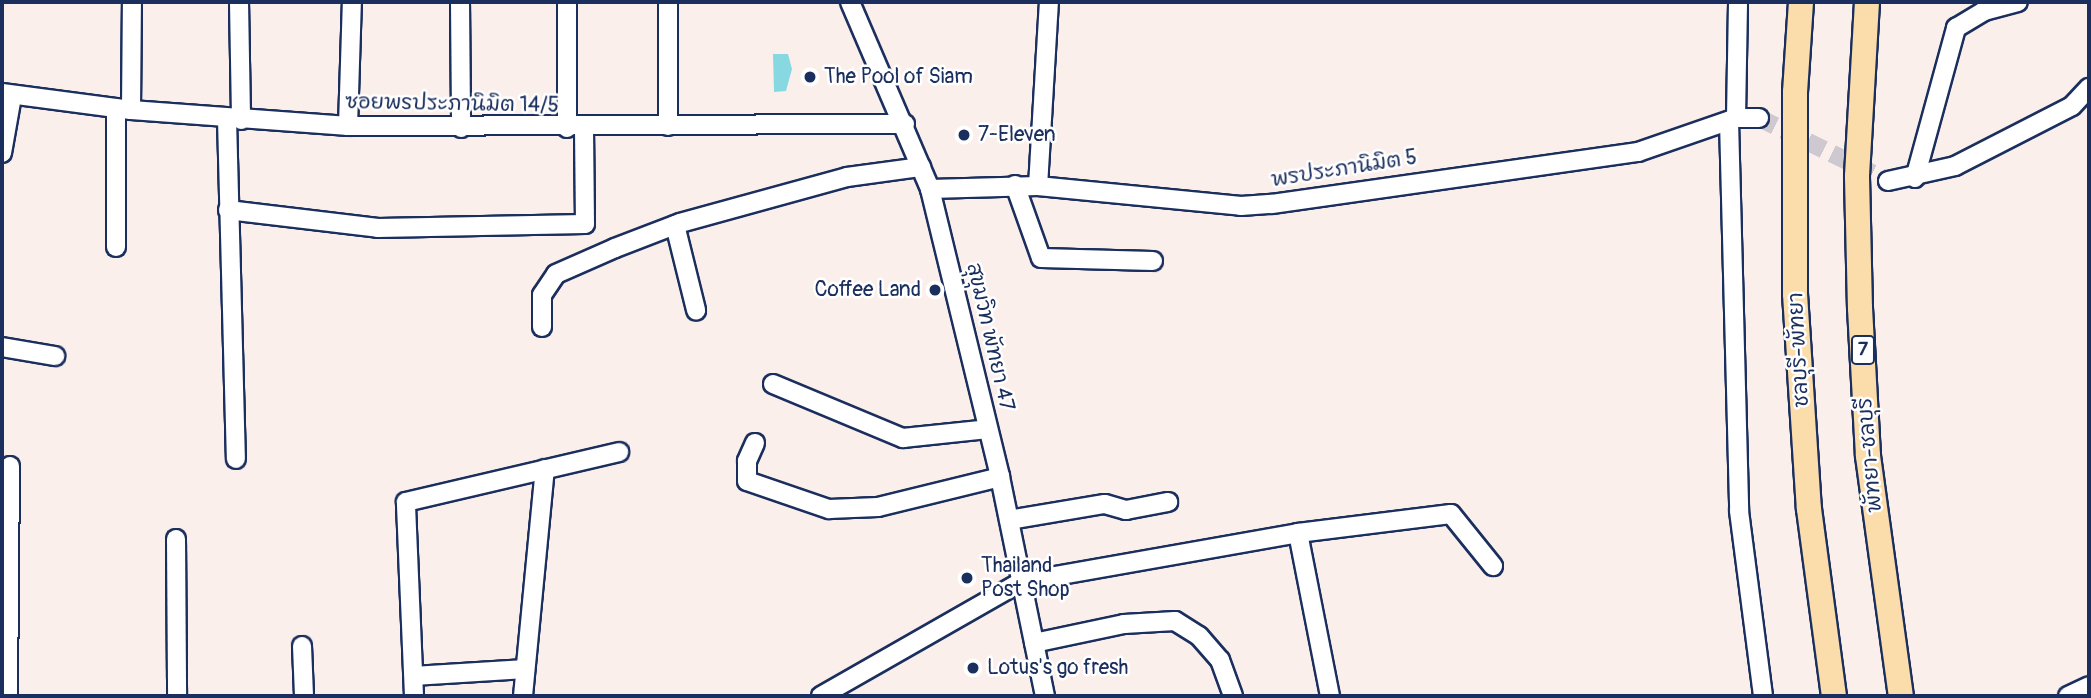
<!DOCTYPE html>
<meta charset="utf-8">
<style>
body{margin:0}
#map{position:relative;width:2091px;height:698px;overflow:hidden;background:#fbefec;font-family:Pangolin,"Playpen Sans Thai",sans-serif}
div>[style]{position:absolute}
.water>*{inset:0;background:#87d8e1}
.minor-tunnel>*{height:18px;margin-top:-9px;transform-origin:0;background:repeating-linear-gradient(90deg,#cec9d0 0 18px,transparent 0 27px)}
.roads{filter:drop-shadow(2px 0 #1b2f5e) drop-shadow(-2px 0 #1b2f5e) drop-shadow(0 2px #1b2f5e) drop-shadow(0 -2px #1b2f5e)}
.minor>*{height:18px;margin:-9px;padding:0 9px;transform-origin:9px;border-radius:9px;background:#fff}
.highway>*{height:24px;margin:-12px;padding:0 12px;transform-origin:12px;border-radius:12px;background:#fbddab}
.dots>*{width:19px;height:19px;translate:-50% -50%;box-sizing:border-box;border:4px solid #fff;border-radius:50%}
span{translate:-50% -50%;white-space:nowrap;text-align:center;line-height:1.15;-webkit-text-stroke:5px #fff;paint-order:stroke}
.shield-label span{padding:2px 5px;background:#fff;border:2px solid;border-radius:5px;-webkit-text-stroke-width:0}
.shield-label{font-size:19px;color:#1b2f5e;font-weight:700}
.poi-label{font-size:21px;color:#1b2f5e}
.left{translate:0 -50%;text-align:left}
.right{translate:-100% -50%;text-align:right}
.street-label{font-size:21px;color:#1b2f5e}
.frame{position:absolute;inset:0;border:4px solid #1b2f5e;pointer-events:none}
</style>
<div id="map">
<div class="water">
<div style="clip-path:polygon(773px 54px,788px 54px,792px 69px,786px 91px,774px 92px)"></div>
</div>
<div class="minor-tunnel">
<div style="left:1759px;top:118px;width:144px;rotate:26deg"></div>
</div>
<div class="roads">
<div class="minor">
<div style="left:239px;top:2px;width:118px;rotate:89deg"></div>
<div style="left:460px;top:2px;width:126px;rotate:89.5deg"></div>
<div style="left:668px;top:2px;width:124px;rotate:90deg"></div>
<div style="left:850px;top:2px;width:203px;rotate:66.8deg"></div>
<div style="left:930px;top:189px;width:296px;rotate:76.3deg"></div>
<div style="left:1000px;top:477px;width:224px;rotate:78.4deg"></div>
<div style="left:2px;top:93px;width:130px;rotate:7.5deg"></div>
<div style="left:131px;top:110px;width:218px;rotate:4.2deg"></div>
<div style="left:348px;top:126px;width:557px;rotate:-0.21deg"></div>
<div style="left:116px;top:108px;width:139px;rotate:90deg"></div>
<div style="left:131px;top:110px;width:108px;rotate:-89.5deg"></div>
<div style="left:1736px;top:118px;width:116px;rotate:-89deg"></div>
<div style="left:227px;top:119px;width:340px;rotate:88.5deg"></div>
<div style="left:1729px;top:121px;width:390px;rotate:88.5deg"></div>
<div style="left:1739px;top:511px;width:187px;rotate:82.6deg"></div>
<div style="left:348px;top:126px;width:124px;rotate:-88.2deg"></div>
<div style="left:567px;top:128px;width:126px;rotate:-90deg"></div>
<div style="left:2px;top:153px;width:58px;rotate:-80deg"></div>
<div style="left:1915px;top:178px;width:156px;rotate:-74.7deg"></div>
<div style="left:1956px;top:28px;width:33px;rotate:-31deg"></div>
<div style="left:1984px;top:11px;width:35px;rotate:-15deg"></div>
<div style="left:1888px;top:181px;width:69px;rotate:-12.6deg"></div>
<div style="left:1955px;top:166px;width:131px;rotate:-27.1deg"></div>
<div style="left:2072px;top:106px;width:25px;rotate:-47deg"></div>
<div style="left:1015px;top:185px;width:77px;rotate:70.4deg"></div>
<div style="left:1041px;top:258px;width:112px;rotate:1.5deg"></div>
<div style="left:1038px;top:186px;width:184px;rotate:-86.6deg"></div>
<div style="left:930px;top:189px;width:108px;rotate:-1.6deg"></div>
<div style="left:1038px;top:186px;width:204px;rotate:5.6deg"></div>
<div style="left:1241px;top:206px;width:31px;rotate:-4deg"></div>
<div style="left:1272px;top:204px;width:370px;rotate:-8.1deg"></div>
<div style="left:1638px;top:152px;width:104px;rotate:-19.1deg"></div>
<div style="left:1736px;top:118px;width:23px"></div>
<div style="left:228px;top:210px;width:151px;rotate:6.8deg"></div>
<div style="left:378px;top:228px;width:207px;rotate:-1.1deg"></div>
<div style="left:585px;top:224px;width:97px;rotate:-90.6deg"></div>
<div style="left:675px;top:225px;width:88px;rotate:76.1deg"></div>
<div style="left:542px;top:327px;width:32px;rotate:-90deg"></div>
<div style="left:542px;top:295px;width:25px;rotate:-56deg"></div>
<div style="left:556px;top:274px;width:64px;rotate:-23.8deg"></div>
<div style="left:615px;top:248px;width:70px;rotate:-21deg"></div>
<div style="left:680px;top:223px;width:173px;rotate:-15.4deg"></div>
<div style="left:847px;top:177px;width:75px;rotate:-7.7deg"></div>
<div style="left:2px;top:347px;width:54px;rotate:9.6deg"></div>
<div style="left:773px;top:384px;width:141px;rotate:22.6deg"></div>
<div style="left:903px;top:438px;width:85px;rotate:-6deg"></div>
<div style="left:755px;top:443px;width:20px;rotate:114deg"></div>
<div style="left:747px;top:461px;width:20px;rotate:90deg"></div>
<div style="left:747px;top:481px;width:87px;rotate:18.9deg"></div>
<div style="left:829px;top:509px;width:49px;rotate:-2.3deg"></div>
<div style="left:878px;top:507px;width:126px;rotate:-13.8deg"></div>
<div style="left:1009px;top:520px;width:97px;rotate:-9.5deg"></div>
<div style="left:1105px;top:504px;width:22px;rotate:16deg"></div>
<div style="left:1126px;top:510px;width:43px;rotate:-10.8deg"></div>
<div style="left:1298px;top:533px;width:154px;rotate:-7.1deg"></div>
<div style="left:1451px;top:514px;width:67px;rotate:51.1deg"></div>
<div style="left:176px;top:539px;width:157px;rotate:89.6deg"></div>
<div style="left:1034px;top:643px;width:92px;rotate:-11.9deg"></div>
<div style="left:1124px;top:624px;width:51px;rotate:-3.4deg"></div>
<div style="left:1175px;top:621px;width:28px;rotate:32deg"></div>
<div style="left:1199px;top:636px;width:32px;rotate:49deg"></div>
<div style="left:1220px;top:660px;width:38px;rotate:70deg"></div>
<div style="left:302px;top:646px;width:50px;rotate:87.7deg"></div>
<div style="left:414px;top:676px;width:111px;rotate:-3.6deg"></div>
<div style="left:8px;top:696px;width:230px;rotate:-89.5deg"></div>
<div style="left:414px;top:696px;width:194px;rotate:-92.4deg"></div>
<div style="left:406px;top:502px;width:219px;rotate:-13.2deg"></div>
<div style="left:523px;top:696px;width:228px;rotate:-84.5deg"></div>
<div style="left:821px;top:696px;width:230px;rotate:-29.7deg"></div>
<div style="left:1021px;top:582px;width:281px;rotate:-10deg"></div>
<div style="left:1298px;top:533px;width:166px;rotate:78.9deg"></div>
<div style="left:2068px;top:696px;width:23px;rotate:-25deg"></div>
</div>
<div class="highway">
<div style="left:1801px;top:2px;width:90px;rotate:93.8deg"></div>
<div style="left:1795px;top:92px;width:202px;rotate:90deg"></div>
<div style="left:1795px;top:294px;width:215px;rotate:86.3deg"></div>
<div style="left:1809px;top:509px;width:189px;rotate:82.4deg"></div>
<div style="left:1867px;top:2px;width:175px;rotate:93.3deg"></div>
<div style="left:1857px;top:177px;width:131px;rotate:88.7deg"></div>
<div style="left:1860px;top:308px;width:148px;rotate:86.9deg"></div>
<div style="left:1868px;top:456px;width:242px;rotate:82.2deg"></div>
</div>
</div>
<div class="dots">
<div style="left:810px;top:77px;background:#1b2f5e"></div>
<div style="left:964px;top:135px;background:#1b2f5e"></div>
<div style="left:935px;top:290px;background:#1b2f5e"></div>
<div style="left:967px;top:578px;background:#1b2f5e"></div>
<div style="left:973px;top:668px;background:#1b2f5e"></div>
</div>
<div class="shield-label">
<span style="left:1863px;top:350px">7</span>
</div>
<div class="poi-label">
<span class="left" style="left:824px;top:77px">The Pool of Siam</span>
<span class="left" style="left:978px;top:135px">7-Eleven</span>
<span class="right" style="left:921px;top:290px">Coffee Land</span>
<span class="left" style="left:981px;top:578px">Thailand<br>Post Shop</span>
<span class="left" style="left:987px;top:668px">Lotus's go fresh</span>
</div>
<div class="street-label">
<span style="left:452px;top:104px;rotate:1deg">ซอยพรประภานิมิต 14/5</span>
<span style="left:1344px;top:169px;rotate:-9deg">พรประภานิมิต 5</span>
<span style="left:990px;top:337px;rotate:77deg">สุขุมวิท พัทยา 47</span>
<span style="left:1799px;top:350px;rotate:-93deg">ชลบุรี-พัทยา</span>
<span style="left:1870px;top:455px;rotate:-95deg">พัทยา-ชลบุรี</span>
</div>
<div class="frame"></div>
</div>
